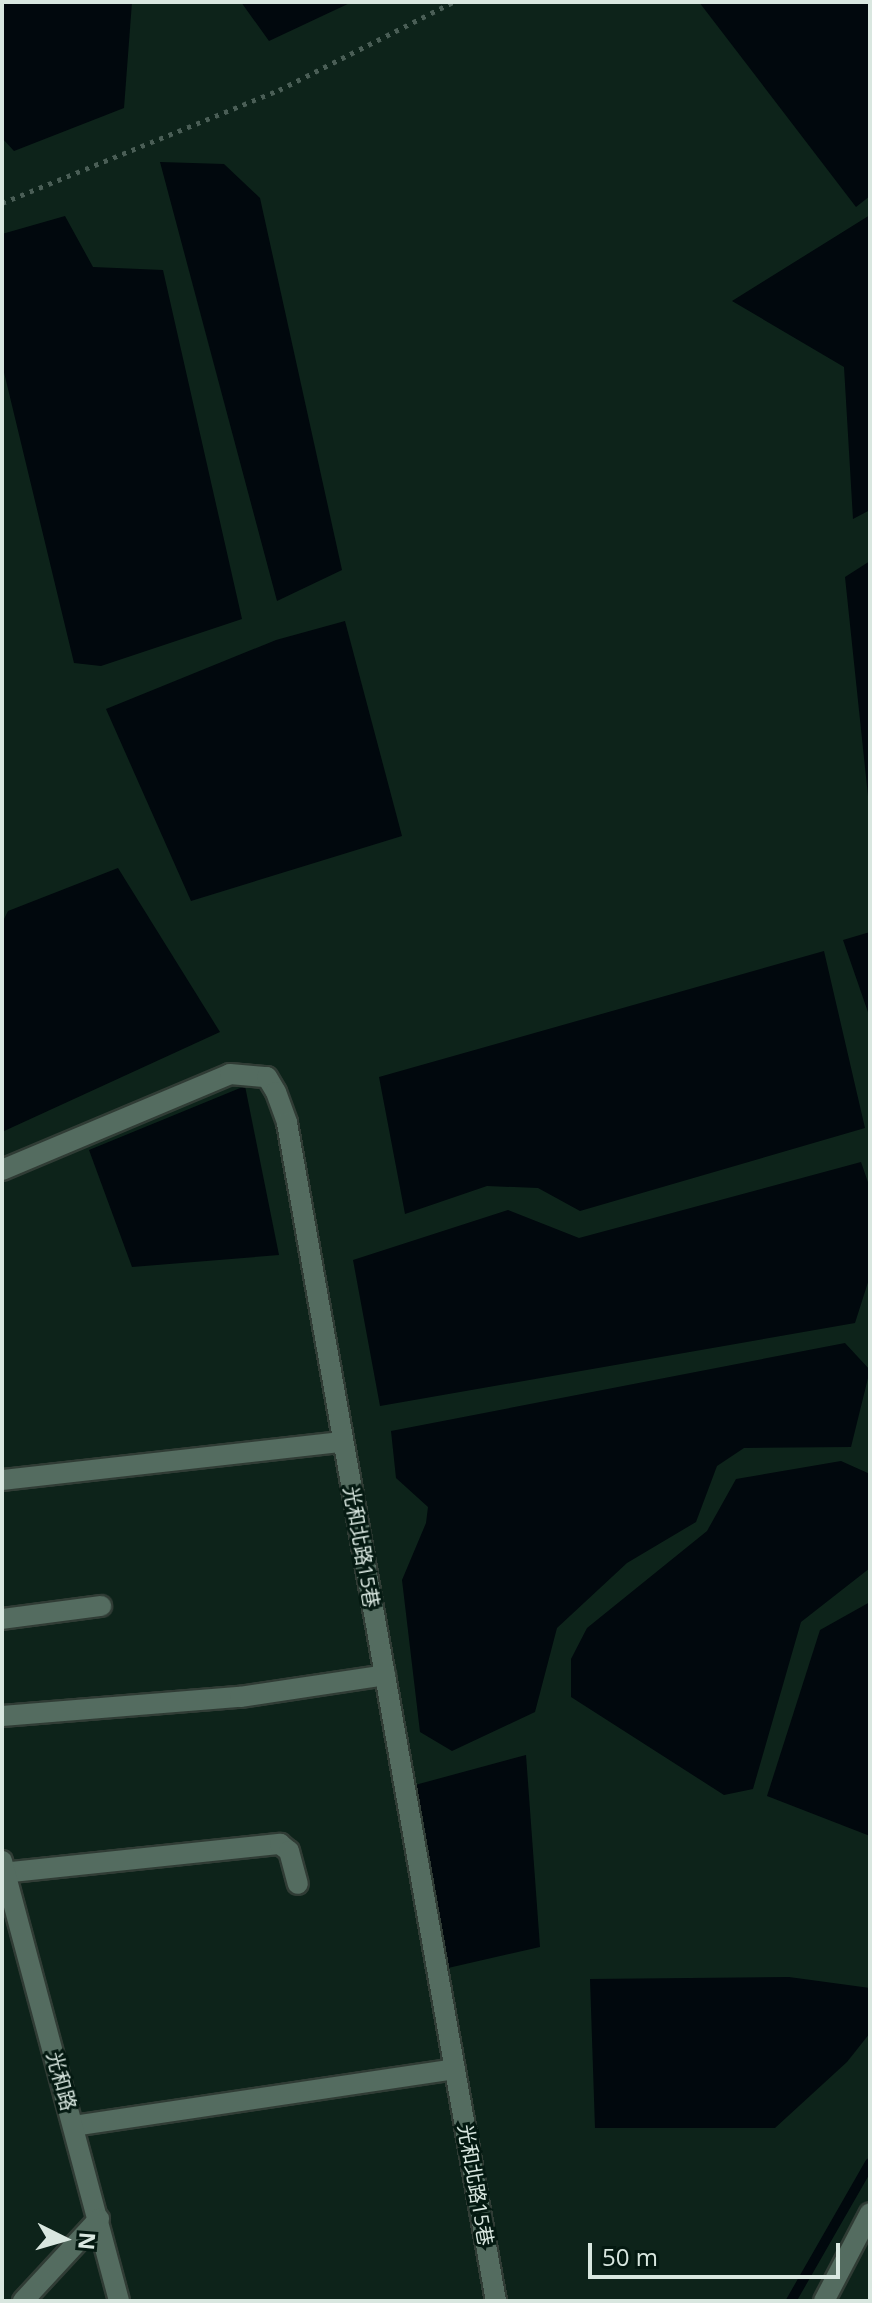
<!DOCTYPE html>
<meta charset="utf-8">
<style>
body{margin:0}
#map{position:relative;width:872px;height:2303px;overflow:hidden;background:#0d231a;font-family:"Open Sans","Noto Sans TC",sans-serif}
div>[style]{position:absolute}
.water>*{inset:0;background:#01080d}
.stream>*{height:10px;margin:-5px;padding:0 5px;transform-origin:5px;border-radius:5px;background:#01080d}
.path>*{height:5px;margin-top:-2.5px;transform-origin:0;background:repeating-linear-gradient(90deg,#4a5e56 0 4px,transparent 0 10px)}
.roads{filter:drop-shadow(2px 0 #303c35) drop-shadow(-2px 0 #303c35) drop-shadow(0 2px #303c35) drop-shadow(0 -2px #303c35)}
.service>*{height:20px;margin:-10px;padding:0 10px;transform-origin:10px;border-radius:10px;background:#546c60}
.minor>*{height:20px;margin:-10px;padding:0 10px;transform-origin:10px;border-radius:10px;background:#546c60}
span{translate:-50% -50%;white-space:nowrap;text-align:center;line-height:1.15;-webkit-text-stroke:6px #041911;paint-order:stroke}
.street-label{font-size:20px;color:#d9e7e0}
.frame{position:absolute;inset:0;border:4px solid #d9e7e0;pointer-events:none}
.north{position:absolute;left:24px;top:2199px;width:80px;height:80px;-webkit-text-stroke:6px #041911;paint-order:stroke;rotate:95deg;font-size:22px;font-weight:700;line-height:32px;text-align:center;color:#d9e7e0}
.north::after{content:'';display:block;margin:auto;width:28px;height:36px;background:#d9e7e0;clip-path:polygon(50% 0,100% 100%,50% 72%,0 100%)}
.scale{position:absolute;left:588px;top:2243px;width:252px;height:36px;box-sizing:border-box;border:4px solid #d9e7e0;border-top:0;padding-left:10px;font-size:24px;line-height:28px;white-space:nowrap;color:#d9e7e0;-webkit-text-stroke:6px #041911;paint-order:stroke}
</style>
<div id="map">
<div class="water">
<div style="clip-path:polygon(2px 2px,132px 2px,124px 108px,14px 151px,2px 138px)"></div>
<div style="clip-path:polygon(241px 2px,352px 2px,269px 41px)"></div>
<div style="clip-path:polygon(699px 2px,870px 2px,870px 196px,856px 207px)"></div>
<div style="clip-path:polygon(160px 162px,224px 164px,260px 198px,342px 570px,277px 601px)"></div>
<div style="clip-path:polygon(870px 215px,870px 510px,853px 519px,844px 367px,732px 301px)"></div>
<div style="clip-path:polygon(65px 216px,93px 267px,163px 270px,242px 619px,101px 666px,74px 663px,2px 364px,2px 234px)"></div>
<div style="clip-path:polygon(870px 561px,870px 815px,845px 577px)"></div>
<div style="clip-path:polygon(345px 621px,402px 836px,191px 901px,106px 709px,276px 640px)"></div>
<div style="clip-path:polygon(118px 868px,220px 1032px,2px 1132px,2px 923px,8px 911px)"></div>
<div style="clip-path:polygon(870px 932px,870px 1018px,843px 940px)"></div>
<div style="clip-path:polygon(824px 951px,865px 1128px,580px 1211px,538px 1188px,487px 1186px,405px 1214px,379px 1077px)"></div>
<div style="clip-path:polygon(245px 1086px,279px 1255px,132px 1267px,89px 1150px)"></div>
<div style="clip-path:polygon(861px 1162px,870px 1188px,870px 1276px,855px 1323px,380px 1406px,353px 1260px,508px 1210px,579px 1238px)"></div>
<div style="clip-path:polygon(845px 1343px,870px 1370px,851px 1447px,744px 1448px,717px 1466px,696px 1522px,627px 1563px,557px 1628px,535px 1712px,452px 1751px,420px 1732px,402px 1580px,426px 1523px,428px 1507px,396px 1478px,391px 1431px)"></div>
<div style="clip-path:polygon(841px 1461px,870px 1474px,870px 1568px,801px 1622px,753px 1789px,724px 1795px,571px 1697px,571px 1659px,587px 1628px,707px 1531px,736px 1479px)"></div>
<div style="clip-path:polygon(870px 1602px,870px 1836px,767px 1796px,820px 1630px)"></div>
<div style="clip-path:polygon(526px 1755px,540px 1947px,448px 1968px,415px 1785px)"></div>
<div style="clip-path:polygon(789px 1977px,870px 1988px,870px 2033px,847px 2062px,775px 2128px,595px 2128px,590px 1979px)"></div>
</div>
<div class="stream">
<div style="left:791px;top:2301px;width:159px;rotate:-60.2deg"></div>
</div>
<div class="path">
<div style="left:2px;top:203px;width:299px;rotate:-22.2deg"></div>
<div style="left:279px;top:90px;width:195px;rotate:-26.8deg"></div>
</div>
<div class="roads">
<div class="service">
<div style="left:2px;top:1480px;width:343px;rotate:-6.4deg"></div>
<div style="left:2px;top:1619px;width:100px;rotate:-7.5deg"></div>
<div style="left:2px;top:1716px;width:239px;rotate:-4.6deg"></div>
<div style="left:240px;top:1697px;width:147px;rotate:-8.6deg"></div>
<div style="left:2px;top:1873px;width:280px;rotate:-6deg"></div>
<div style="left:280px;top:1844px;width:11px;rotate:38deg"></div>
<div style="left:289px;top:1851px;width:34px;rotate:75deg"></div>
<div style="left:74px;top:2126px;width:385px;rotate:-8.5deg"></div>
</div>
<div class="minor">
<div style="left:2px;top:1170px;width:247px;rotate:-22.8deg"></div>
<div style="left:230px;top:1074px;width:37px;rotate:5deg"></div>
<div style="left:267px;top:1077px;width:17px;rotate:59deg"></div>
<div style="left:276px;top:1092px;width:33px;rotate:70deg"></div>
<div style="left:287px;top:1123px;width:1196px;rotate:79.94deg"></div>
<div style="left:2px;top:1861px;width:455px;rotate:75.1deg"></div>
<div style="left:23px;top:2301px;width:112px;rotate:-47.2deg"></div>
<div style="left:824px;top:2301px;width:99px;rotate:-62.4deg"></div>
</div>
</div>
<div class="street-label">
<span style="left:362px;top:1547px;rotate:80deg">光和北路15巷</span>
<span style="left:62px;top:2081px;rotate:75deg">光和路</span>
<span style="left:476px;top:2185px;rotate:80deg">光和北路15巷</span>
</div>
<div class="frame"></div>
<div class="north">N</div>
<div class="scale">50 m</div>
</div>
